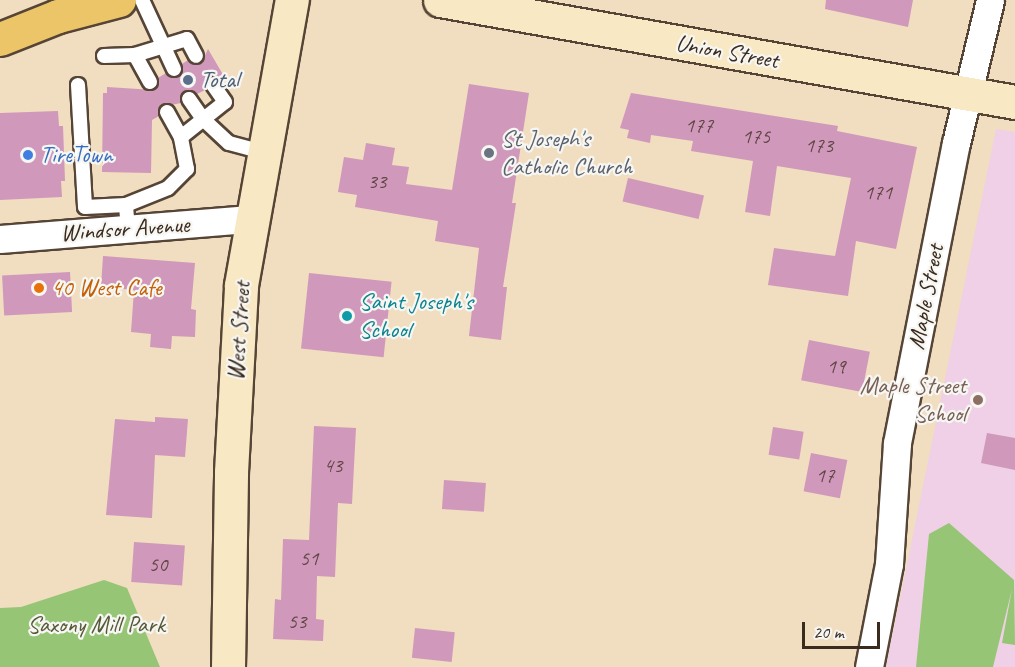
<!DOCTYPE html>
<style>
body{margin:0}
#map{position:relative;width:1015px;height:667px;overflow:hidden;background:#f1ddbf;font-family:Caveat,sans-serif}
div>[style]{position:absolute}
.built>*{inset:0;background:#efd0e6}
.green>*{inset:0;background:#95c575}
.building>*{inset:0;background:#d098ba;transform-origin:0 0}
.roads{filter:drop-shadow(2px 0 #564536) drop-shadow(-2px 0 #564536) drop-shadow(0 2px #564536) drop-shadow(0 -2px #564536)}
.service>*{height:14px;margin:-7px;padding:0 7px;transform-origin:7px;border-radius:7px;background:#fff}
.minor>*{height:27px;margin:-13.5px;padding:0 13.5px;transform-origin:13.5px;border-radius:13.5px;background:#fff}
.secondary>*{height:33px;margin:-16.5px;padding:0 16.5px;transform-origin:16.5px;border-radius:16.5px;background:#f8e8c3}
.primary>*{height:33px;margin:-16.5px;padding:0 16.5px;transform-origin:16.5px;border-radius:16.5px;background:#edc569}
.dots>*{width:16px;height:16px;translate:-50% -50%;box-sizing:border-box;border:3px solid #f6f6f2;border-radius:50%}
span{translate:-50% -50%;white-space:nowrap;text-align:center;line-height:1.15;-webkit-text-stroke:4.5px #f6f6f2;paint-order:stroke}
.number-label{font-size:21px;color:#604645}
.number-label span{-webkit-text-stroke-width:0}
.street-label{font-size:24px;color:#3b2a1e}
.service-label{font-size:24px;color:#4e5e75}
.left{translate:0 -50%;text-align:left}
.worship-label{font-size:24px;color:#5b616d}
.shop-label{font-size:24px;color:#366cbe}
.food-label{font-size:24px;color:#c56008}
.culture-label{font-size:24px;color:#0d838f}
.education-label{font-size:24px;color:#785e54}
.right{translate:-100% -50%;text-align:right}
.park-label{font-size:24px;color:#565838}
.scale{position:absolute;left:802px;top:622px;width:78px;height:27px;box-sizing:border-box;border:3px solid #3b2a1e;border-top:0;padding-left:8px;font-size:18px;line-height:21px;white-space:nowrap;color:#3b2a1e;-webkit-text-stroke:4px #f6f6f2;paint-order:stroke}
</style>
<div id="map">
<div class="built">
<div style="clip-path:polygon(996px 129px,1015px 132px,1015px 667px,886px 667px)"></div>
</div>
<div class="green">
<div style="clip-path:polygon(949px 523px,1014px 580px,1015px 645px,1002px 643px,1012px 589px,993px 667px,916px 667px,929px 534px)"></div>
<div style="clip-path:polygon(104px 580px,127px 588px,160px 667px,0 667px,0 608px,21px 607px)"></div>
</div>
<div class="building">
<div style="clip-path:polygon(826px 0,913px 0,908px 27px,825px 9px)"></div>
<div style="clip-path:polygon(208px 49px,225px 78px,208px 77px,205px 90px,197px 94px,184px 91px,181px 103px,160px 107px,159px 116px,152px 120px,151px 173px,102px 172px,103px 93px,107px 93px,107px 87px,154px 90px,158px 78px,166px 73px,178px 77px,182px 64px,188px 60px,201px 64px)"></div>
<div style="clip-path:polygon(469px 84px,529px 93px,512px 203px,516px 203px,503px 287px,507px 287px,501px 340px,469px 336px,479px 248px,435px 241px,438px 221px,355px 207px,357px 195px,338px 192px,344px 157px,363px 160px,366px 143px,395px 148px,392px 165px,409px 167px,406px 184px,452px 190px)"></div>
<div style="clip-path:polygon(631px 93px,838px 126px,837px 131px,917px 147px,896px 249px,856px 241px,848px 296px,768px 285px,774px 248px,835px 256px,851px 178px,777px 166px,770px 216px,745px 212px,753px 161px,691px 151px,693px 141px,651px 135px,650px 143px,627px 138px,629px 130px,620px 128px)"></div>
<div style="clip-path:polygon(58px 111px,59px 126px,63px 126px,65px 181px,61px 181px,62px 197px,0 200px,0 113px)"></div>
<div style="left:628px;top:178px;width:78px;height:24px;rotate:13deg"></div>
<div style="clip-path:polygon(103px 256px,195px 263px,191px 309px,196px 310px,195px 337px,172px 336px,171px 349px,150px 347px,151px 334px,131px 332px,134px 290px,101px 287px)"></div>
<div style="left:70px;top:272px;width:40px;height:68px;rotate:87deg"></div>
<div style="left:309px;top:273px;width:83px;height:76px;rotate:6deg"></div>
<div style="left:809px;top:340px;width:62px;height:41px;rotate:11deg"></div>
<div style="clip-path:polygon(155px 417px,188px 419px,185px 457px,155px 455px,152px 518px,106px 515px,115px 419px,155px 422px)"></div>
<div style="clip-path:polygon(314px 426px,356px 428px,352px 504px,338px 503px,335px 577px,317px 576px,316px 619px,324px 620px,323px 641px,273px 639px,275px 599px,281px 600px,283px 539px,309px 540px)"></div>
<div style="left:773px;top:427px;width:31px;height:28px;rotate:9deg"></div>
<div style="clip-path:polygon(987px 433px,1015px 438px,1015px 470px,981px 463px)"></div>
<div style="left:811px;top:453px;width:37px;height:39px;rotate:11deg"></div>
<div style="left:444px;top:480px;width:42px;height:29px;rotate:4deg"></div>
<div style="left:134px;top:542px;width:51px;height:40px;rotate:4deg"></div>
<div style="left:415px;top:628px;width:40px;height:30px;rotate:6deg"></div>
</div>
<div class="roads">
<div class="service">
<div style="left:142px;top:0;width:76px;rotate:65.1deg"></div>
<div style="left:104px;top:56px;width:31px;rotate:-2deg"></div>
<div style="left:150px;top:82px;width:31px;rotate:-119deg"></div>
<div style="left:135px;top:55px;width:54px;rotate:-17.1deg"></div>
<div style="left:187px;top:39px;width:19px;rotate:62deg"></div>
<div style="left:78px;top:85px;width:122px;rotate:86.7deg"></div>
<div style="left:85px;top:207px;width:41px;rotate:-2.8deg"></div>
<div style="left:189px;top:99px;width:24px;rotate:55deg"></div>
<div style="left:203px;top:119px;width:35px;rotate:43deg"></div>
<div style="left:229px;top:143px;width:34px;rotate:15deg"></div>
<div style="left:167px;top:112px;width:29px;rotate:61deg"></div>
<div style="left:181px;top:137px;width:56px;rotate:-38.5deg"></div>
<div style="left:225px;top:102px;width:21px;rotate:-125deg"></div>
<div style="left:128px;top:229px;width:24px;rotate:-95deg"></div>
<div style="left:126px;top:205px;width:45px;rotate:-22deg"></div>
<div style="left:168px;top:188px;width:27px;rotate:-45deg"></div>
<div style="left:187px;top:169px;width:33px;rotate:-101deg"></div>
</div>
<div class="minor">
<div style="left:0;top:239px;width:251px;rotate:-4.6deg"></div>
<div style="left:869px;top:667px;width:105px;rotate:-79deg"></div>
<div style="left:889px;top:564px;width:121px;rotate:-86.2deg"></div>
<div style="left:897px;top:443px;width:306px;rotate:-78.9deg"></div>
<div style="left:956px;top:143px;width:147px;rotate:-76.6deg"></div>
</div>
<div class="secondary">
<div style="left:440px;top:0;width:584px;rotate:10.06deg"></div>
<div style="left:228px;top:667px;width:195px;rotate:-89.1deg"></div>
<div style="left:231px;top:472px;width:187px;rotate:-86.9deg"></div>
<div style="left:241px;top:285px;width:290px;rotate:-79.9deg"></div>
</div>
<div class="primary">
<div style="left:0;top:39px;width:62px;rotate:-21.6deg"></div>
<div style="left:58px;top:16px;width:63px;rotate:-14.7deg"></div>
</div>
</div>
<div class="dots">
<div style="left:188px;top:80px;background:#5c6f8a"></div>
<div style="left:489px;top:153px;background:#6b7280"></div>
<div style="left:28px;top:155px;background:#3f7fe0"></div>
<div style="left:39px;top:288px;background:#e8710a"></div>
<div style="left:347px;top:316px;background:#0f9aa8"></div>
<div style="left:978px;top:400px;background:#8d6e63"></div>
</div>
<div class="number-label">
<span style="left:699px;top:125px">177</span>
<span style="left:756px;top:136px">175</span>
<span style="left:819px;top:145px">173</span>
<span style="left:377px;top:181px">33</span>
<span style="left:878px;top:192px">171</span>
<span style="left:836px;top:366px">19</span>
<span style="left:333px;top:465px">43</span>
<span style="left:825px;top:475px">17</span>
<span style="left:309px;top:558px">51</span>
<span style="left:158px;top:564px">50</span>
<span style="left:297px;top:621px">53</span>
</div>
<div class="street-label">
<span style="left:727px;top:52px;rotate:10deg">Union Street</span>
<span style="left:125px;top:229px;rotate:-4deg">Windsor Avenue</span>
<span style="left:926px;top:297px;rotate:-79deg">Maple Street</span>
<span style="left:239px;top:331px;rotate:-86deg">West Street</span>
</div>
<div class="service-label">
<span class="left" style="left:200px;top:80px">Total</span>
</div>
<div class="worship-label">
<span class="left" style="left:501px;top:153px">St Joseph's<br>Catholic Church</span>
</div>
<div class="shop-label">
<span class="left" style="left:40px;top:155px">TireTown</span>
</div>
<div class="food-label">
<span class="left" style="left:51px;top:288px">40 West Cafe</span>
</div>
<div class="culture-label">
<span class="left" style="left:359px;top:316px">Saint Joseph's<br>School</span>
</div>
<div class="education-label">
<span class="right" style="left:966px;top:400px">Maple Street<br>School</span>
</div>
<div class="park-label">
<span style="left:96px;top:625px">Saxony Mill Park</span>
</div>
<div class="scale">20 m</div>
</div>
